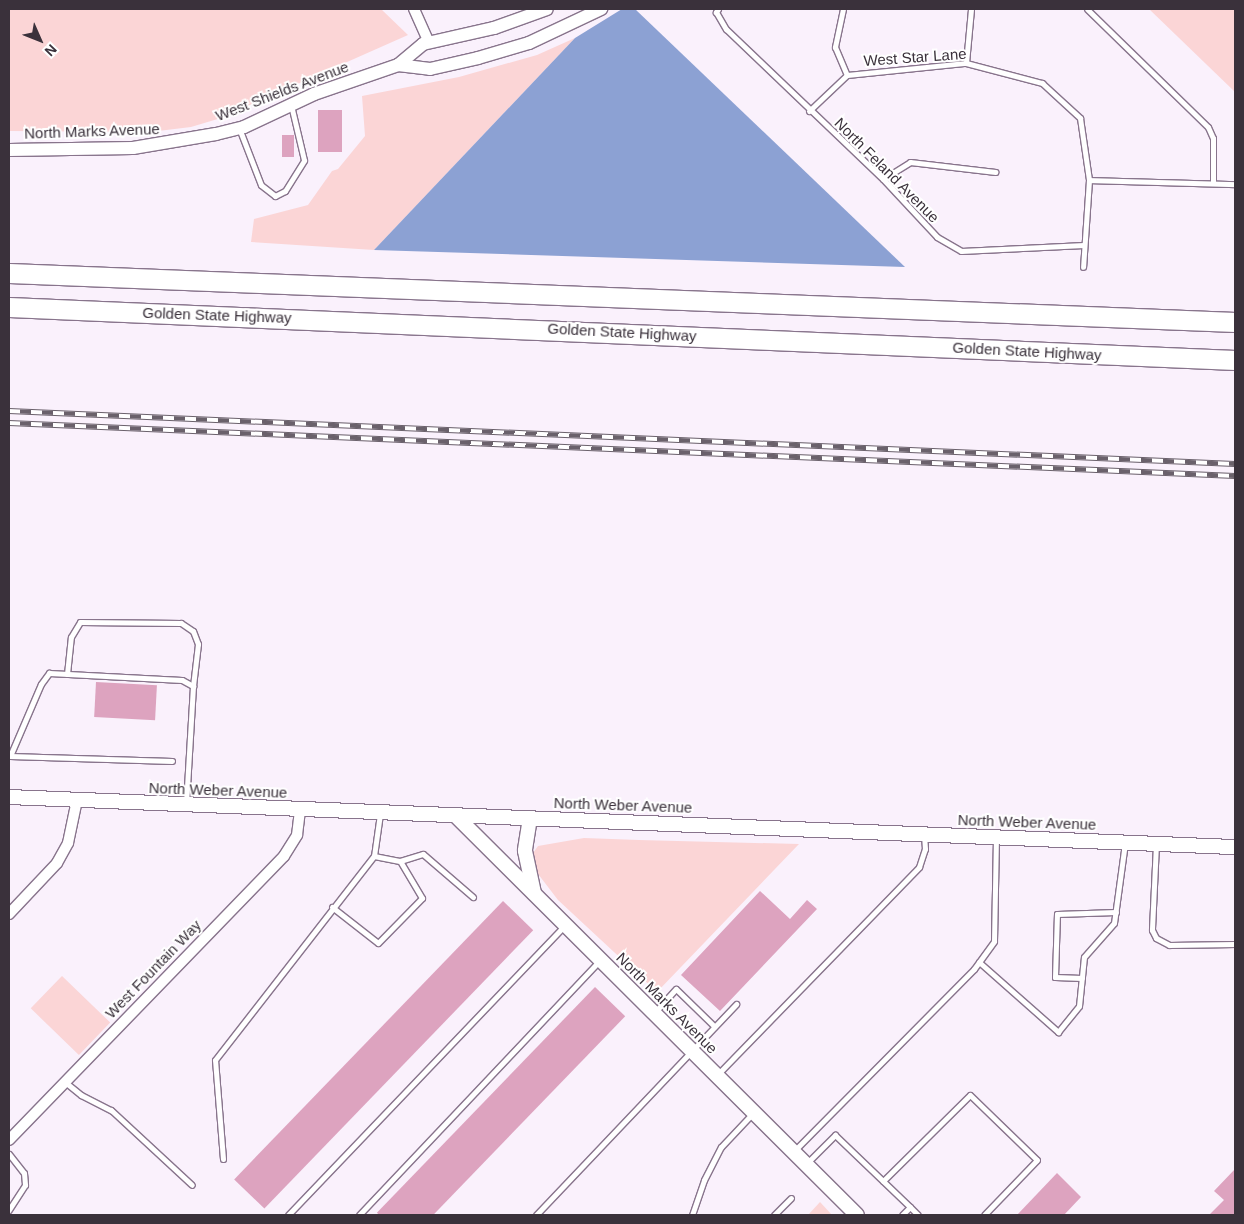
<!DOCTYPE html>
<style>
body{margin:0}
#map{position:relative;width:1244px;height:1224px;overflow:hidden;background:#faf1fc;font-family:Arial,sans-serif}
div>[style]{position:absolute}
.green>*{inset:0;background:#fbd5d6;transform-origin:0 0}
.water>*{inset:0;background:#8ca1d3}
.building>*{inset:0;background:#dda3bf;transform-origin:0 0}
.roads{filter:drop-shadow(1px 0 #88748c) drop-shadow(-1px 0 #88748c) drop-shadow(0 1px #88748c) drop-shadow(0 -1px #88748c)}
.service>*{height:5px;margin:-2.5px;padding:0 2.5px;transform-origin:2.5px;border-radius:2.5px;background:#fff}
.minor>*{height:10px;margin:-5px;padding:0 5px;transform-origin:5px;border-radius:5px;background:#fff}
.tertiary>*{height:12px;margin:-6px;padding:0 6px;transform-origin:6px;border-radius:6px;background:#fff}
.secondary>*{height:14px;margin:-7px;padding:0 7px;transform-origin:7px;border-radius:7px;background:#fff}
.motorway>*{height:19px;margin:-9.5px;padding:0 9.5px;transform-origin:9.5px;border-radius:9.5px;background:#fff}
.rail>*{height:5.5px;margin-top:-2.75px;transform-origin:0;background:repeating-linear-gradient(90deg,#fff 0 11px,#6a616b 0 22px);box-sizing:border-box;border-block:1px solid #6a616b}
span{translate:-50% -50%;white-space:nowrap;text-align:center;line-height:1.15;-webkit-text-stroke:4px #fff;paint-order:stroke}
.street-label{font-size:15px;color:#3a313b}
.frame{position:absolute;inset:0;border:10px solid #3a313b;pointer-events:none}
.north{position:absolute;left:15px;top:15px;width:50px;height:50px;-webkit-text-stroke:4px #fff;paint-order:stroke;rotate:134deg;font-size:14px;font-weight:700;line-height:20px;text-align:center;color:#3a313b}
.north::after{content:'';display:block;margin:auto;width:18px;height:22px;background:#3a313b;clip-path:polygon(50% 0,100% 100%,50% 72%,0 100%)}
</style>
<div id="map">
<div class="green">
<div style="clip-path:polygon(9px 9px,381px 9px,408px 35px,221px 118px,191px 127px,150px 132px,9px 131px)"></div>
<div style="clip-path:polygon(1149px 9px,1235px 9px,1235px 92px)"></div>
<div style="clip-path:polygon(575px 38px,374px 250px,251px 242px,254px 219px,308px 205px,332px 171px,338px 169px,365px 136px,362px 96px,459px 77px,537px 55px)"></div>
<div style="clip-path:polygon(584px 838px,639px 840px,799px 844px,657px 992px,558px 900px,535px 870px,531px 856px,538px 846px)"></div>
<div style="left:62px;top:976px;width:67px;height:45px;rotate:44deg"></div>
<div style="clip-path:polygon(820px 1202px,832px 1215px,808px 1215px)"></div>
</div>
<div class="water">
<div style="clip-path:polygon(622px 9px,635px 9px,905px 267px,374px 250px,575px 38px)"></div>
</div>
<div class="building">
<div style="left:318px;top:110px;width:24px;height:42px"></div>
<div style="left:282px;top:135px;width:12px;height:22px"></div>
<div style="left:96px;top:682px;width:61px;height:35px;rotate:3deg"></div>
<div style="clip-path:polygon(760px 891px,790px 919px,807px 900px,817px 909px,720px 1011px,681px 975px)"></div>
<div style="left:503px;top:901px;width:42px;height:387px;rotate:44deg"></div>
<div style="left:595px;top:987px;width:42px;height:314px;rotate:44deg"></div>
<div style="clip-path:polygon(1235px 1169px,1235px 1215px,1209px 1215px,1224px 1200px,1214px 1191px)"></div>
<div style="clip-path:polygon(1057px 1173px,1081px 1197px,1064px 1215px,1017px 1215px)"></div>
</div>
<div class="roads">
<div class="service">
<div style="left:718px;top:9px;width:4px;rotate:124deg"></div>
<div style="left:716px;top:12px;width:20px;rotate:60deg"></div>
<div style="left:726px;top:29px;width:217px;rotate:43.7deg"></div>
<div style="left:883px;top:179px;width:79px;rotate:47deg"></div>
<div style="left:937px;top:237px;width:28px;rotate:30deg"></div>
<div style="left:961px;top:251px;width:123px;rotate:-2.8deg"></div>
<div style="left:843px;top:9px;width:39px;rotate:102deg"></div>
<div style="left:835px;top:47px;width:30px;rotate:67deg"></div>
<div style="left:1087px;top:9px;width:169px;rotate:44.3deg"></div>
<div style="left:1208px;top:127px;width:12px;rotate:66deg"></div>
<div style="left:1213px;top:138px;width:44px;rotate:90deg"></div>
<div style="left:966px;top:63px;width:54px;rotate:-84.7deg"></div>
<div style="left:809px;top:111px;width:52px;rotate:-43.5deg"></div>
<div style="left:847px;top:75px;width:120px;rotate:-5.8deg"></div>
<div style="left:966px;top:63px;width:79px;rotate:14.7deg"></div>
<div style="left:1042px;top:83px;width:52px;rotate:42.6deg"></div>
<div style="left:1080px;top:118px;width:63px;rotate:81.7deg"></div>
<div style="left:1089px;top:180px;width:87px;rotate:93.9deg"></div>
<div style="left:239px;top:128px;width:61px;rotate:68.9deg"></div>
<div style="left:261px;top:185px;width:18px;rotate:38deg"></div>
<div style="left:275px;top:196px;width:11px;rotate:-27deg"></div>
<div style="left:285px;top:191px;width:36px;rotate:-58deg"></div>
<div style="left:304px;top:160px;width:57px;rotate:-103.3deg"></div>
<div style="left:883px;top:179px;width:32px;rotate:-32deg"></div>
<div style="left:910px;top:162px;width:86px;rotate:6.7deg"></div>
<div style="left:1089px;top:180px;width:146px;rotate:1.6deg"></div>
<div style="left:67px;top:674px;width:37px;rotate:-84deg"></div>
<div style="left:71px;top:637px;width:17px;rotate:-59deg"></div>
<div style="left:80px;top:622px;width:101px;rotate:0.6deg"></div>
<div style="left:181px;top:623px;width:14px;rotate:34deg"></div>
<div style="left:193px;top:631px;width:14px;rotate:69deg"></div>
<div style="left:198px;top:644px;width:42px;rotate:96.8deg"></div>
<div style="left:172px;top:761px;width:162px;rotate:-178.2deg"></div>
<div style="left:10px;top:756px;width:78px;rotate:-66.7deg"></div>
<div style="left:41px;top:684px;width:14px;rotate:-54deg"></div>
<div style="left:49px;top:673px;width:133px;rotate:3deg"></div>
<div style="left:182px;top:680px;width:13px;rotate:29deg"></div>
<div style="left:193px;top:686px;width:118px;rotate:93.4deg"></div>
<div style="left:1156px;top:844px;width:86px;rotate:92.7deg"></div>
<div style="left:1152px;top:930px;width:9px;rotate:63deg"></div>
<div style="left:1156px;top:938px;width:15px;rotate:28deg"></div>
<div style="left:1169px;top:945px;width:66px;rotate:-0.9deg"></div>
<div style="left:374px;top:856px;width:26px;rotate:11deg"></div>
<div style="left:400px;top:861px;width:24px;rotate:-17deg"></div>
<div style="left:423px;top:854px;width:66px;rotate:40.7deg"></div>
<div style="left:332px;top:907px;width:58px;rotate:38deg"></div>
<div style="left:378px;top:943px;width:63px;rotate:-45.6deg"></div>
<div style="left:422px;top:898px;width:43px;rotate:-120.7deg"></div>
<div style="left:979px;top:962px;width:106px;rotate:41.5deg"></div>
<div style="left:1058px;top:1032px;width:33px;rotate:-51deg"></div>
<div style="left:1079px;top:1006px;width:49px;rotate:-84.2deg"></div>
<div style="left:1084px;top:957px;width:45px;rotate:-48.6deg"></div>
<div style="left:1114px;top:923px;width:81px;rotate:-82.2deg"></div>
<div style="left:1082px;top:978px;width:27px;rotate:-178deg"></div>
<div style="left:1055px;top:977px;width:63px;rotate:-88.2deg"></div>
<div style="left:1057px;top:914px;width:59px;rotate:-1.9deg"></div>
<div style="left:655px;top:1012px;width:31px;rotate:-48deg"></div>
<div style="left:676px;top:989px;width:53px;rotate:44.2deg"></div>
<div style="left:717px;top:1075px;width:290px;rotate:-45.8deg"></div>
<div style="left:919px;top:867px;width:19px;rotate:-72deg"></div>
<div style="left:925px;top:849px;width:14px;rotate:-94deg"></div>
<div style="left:65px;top:1082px;width:21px;rotate:39deg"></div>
<div style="left:81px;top:1095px;width:34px;rotate:27deg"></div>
<div style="left:111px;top:1110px;width:110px;rotate:42.8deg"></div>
<div style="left:794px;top:1151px;width:256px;rotate:-45.3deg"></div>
<div style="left:974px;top:969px;width:34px;rotate:-54deg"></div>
<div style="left:994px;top:941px;width:104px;rotate:-88.9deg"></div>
<div style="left:9px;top:1154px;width:24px;rotate:52deg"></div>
<div style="left:24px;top:1173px;width:12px;rotate:85deg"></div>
<div style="left:25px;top:1185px;width:30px;rotate:123deg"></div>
<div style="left:223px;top:1159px;width:99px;rotate:-94.6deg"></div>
<div style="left:215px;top:1060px;width:259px;rotate:-52.1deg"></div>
<div style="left:374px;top:856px;width:42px;rotate:-81.9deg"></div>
<div style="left:807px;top:1163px;width:40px;rotate:-45deg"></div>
<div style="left:835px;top:1135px;width:104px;rotate:43.8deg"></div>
<div style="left:910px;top:1207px;width:11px;rotate:135deg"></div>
<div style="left:883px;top:1181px;width:122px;rotate:-44.7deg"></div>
<div style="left:970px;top:1095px;width:93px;rotate:44.1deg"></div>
<div style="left:1037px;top:1160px;width:76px;rotate:133.9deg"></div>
<div style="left:910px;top:1207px;width:11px;rotate:45deg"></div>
<div style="left:288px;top:1215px;width:400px;rotate:-46.3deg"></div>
<div style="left:359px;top:1215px;width:351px;rotate:-46.6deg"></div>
<div style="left:536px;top:1215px;width:291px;rotate:-46.5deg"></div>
<div style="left:692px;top:1215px;width:37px;rotate:-71deg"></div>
<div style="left:704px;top:1180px;width:37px;rotate:-63deg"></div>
<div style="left:721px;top:1147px;width:47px;rotate:-46.7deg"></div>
<div style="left:774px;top:1215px;width:24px;rotate:-45deg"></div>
</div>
<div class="minor">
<div style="left:414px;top:9px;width:37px;rotate:66deg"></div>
<div style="left:9px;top:914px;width:70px;rotate:-46.7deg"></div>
<div style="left:57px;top:863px;width:23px;rotate:-61deg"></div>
<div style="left:68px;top:843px;width:44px;rotate:-78.2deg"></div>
<div style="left:9px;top:1140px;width:395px;rotate:-45.9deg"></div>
<div style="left:284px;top:856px;width:25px;rotate:-58deg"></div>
<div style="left:297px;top:835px;width:25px;rotate:-83deg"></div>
</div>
<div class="tertiary">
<div style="left:398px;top:65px;width:32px;rotate:7deg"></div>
<div style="left:430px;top:69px;width:49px;rotate:-12.9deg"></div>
<div style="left:478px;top:58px;width:53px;rotate:-16.4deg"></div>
<div style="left:529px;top:43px;width:80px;rotate:-25.3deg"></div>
<div style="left:9px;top:150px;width:124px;rotate:-0.9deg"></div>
<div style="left:133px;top:148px;width:84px;rotate:-9.6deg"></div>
<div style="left:216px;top:134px;width:29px;rotate:-14deg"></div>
<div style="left:244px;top:127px;width:77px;rotate:-25.2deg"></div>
<div style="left:314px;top:94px;width:89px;rotate:-19deg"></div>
<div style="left:398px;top:65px;width:33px;rotate:-40deg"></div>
<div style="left:423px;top:44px;width:73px;rotate:-12.7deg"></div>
<div style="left:494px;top:28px;width:56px;rotate:-19.7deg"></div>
</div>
<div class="secondary">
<div style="left:9px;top:797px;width:1227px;rotate:2.34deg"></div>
<div style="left:455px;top:815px;width:567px;rotate:44.86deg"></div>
<div style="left:530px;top:818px;width:33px;rotate:99deg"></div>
<div style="left:525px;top:851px;width:43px;rotate:77.9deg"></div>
</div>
<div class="motorway">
<div style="left:9px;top:273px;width:1227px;rotate:2.29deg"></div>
<div style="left:9px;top:307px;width:1227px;rotate:2.48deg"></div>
</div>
</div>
<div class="rail">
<div style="left:9px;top:411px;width:1227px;rotate:2.48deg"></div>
<div style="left:9px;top:423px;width:1227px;rotate:2.48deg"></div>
</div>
<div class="street-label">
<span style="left:915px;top:57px;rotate:-4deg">West Star Lane</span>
<span style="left:282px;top:91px;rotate:-21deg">West Shields Avenue</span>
<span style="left:92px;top:131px;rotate:-2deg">North Marks Avenue</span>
<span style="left:887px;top:170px;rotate:45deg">North Feland Avenue</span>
<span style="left:217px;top:315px;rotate:2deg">Golden State Highway</span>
<span style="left:622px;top:332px;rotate:3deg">Golden State Highway</span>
<span style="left:1027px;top:351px;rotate:3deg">Golden State Highway</span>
<span style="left:218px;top:790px;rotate:2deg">North Weber Avenue</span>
<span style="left:623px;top:805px;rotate:2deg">North Weber Avenue</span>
<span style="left:1027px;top:822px;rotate:2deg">North Weber Avenue</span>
<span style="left:153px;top:969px;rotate:-46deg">West Fountain Way</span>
<span style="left:667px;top:1003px;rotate:45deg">North Marks Avenue</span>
</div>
<div class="frame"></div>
<div class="north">N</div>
</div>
